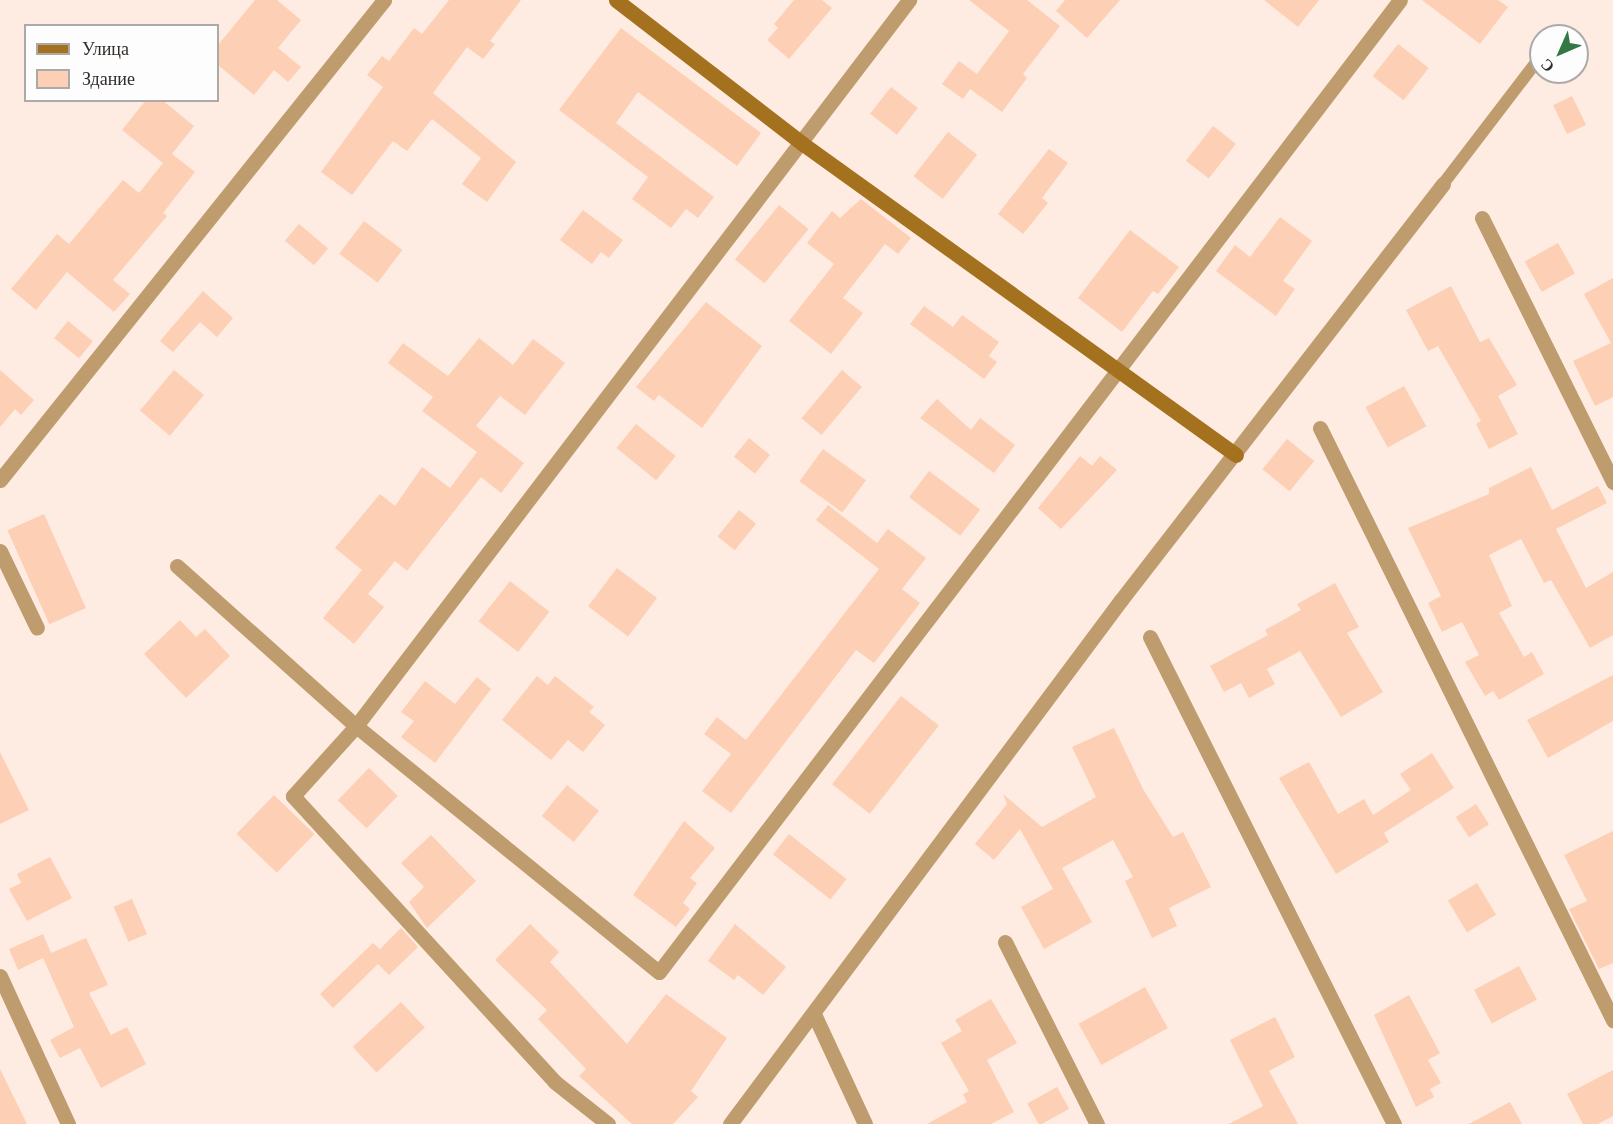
<!DOCTYPE html>
<meta charset="utf-8">
<style>
body{margin:0}
#map{position:relative;width:1613px;height:1124px;overflow:hidden;background:#feece2;font-family:Georgia,serif}
div>[style]{position:absolute}
.building>*{inset:0;background:#fdcfb4;transform-origin:0 0}
.lane>*{height:12px;margin:-6px;padding:0 6px;transform-origin:6px;border-radius:6px;background:#bf9c6d}
.street>*{height:15px;margin:-7.5px;padding:0 7.5px;transform-origin:7.5px;border-radius:7.5px;background:#bf9c6d}
.secondary>*{height:15px;margin:-7.5px;padding:0 7.5px;transform-origin:7.5px;border-radius:7.5px;background:#a4721f}
span{translate:-50% -50%;white-space:nowrap;text-align:center;line-height:1.15;-webkit-text-stroke:4.5px #fdfdfd;paint-order:stroke}
.legend{position:absolute;left:24px;top:24px;width:195px;height:78px;box-sizing:border-box;background:#fdfdfd;border:2px solid #acaaa8;margin:0;padding:8px 10px;list-style:none;font-size:18px;color:#332d29}
.legend li{display:flex;align-items:center;gap:12px;height:30px}
.legend b{width:30px;border:2px solid #acaaa8}
.north{position:absolute;left:1529px;top:24px;width:60px;height:60px;box-sizing:border-box;background:#fdfdfd;border:2px solid #acaaa8;border-radius:50%;rotate:225deg;font-size:16px;font-weight:700;line-height:24px;text-align:center;color:#332d29}
.north::after{content:'';display:block;margin:auto;width:21px;height:27px;background:#317844;clip-path:polygon(50% 0,100% 100%,50% 72%,0 100%)}
</style>
<div id="map">
<div class="building">
<div style="clip-path:polygon(255px 0,277px 0,301px 20px,278px 48px,301px 67px,288px 82px,274px 70px,254px 95px,218px 65px,218px 45px)"></div>
<div style="clip-path:polygon(449px 0,521px 0,490px 41px,495px 44px,483px 59px,467px 47px,433px 93px,516px 162px,487px 202px,462px 184px,481px 158px,432px 119px,407px 151px,393px 141px,352px 195px,321px 172px,383px 87px,367px 75px,382px 56px,389px 61px,414px 28px,422px 34px)"></div>
<div style="clip-path:polygon(794px 0,822px 0,832px 8px,789px 59px,767px 40px,778px 28px,774px 24px)"></div>
<div style="clip-path:polygon(969px 0,1027px 0,1060px 26px,1023px 74px,1027px 78px,1002px 112px,970px 89px,963px 99px,942px 84px,959px 61px,977px 74px,1009px 31px)"></div>
<div style="clip-path:polygon(1065px 0,1120px 0,1087px 38px,1056px 11px)"></div>
<div style="clip-path:polygon(1264px 0,1319px 0,1298px 27px)"></div>
<div style="clip-path:polygon(1422px 0,1498px 0,1508px 7px,1480px 44px)"></div>
<div style="clip-path:polygon(621px 28px,761px 133px,737px 166px,638px 92px,616px 123px,714px 197px,698px 218px,686px 209px,671px 228px,632px 199px,648px 177px,559px 110px)"></div>
<div style="left:1398px;top:44px;width:39px;height:41px;rotate:38deg"></div>
<div style="left:891px;top:87px;width:34px;height:34px;rotate:38deg"></div>
<div style="left:1572px;top:96px;width:32px;height:21px;rotate:64deg"></div>
<div style="clip-path:polygon(146px 100px,162px 100px,194px 126px,172px 154px,195px 172px,163px 213px,167px 216px,113px 280px,130px 294px,114px 312px,67px 272px,36px 310px,11px 289px,57px 234px,69px 244px,123px 180px,139px 193px,163px 163px,122px 130px)"></div>
<div style="left:1213px;top:126px;width:29px;height:44px;rotate:38deg"></div>
<div style="left:948px;top:132px;width:37px;height:56px;rotate:38deg"></div>
<div style="clip-path:polygon(1049px 149px,1068px 163px,1042px 198px,1048px 203px,1023px 234px,998px 214px)"></div>
<div style="clip-path:polygon(861px 199px,911px 238px,898px 254px,885px 244px,843px 298px,863px 313px,831px 354px,789px 321px,834px 264px,807px 243px,832px 211px,840px 218px)"></div>
<div style="left:779px;top:205px;width:38px;height:70px;rotate:39deg"></div>
<div style="clip-path:polygon(583px 210px,623px 240px,609px 258px,601px 252px,592px 264px,560px 240px)"></div>
<div style="clip-path:polygon(1280px 217px,1312px 241px,1283px 281px,1295px 289px,1276px 316px,1216px 271px,1235px 245px,1250px 257px)"></div>
<div style="left:364px;top:221px;width:48px;height:41px;rotate:37deg"></div>
<div style="left:299px;top:224px;width:38px;height:22px;rotate:40deg"></div>
<div style="clip-path:polygon(1130px 230px,1179px 267px,1158px 294px,1153px 291px,1122px 332px,1078px 298px)"></div>
<div style="left:1558px;top:243px;width:35px;height:38px;rotate:61deg"></div>
<div style="clip-path:polygon(1613px 278px,1613px 397px,1595px 406px,1573px 361px,1611px 343px,1584px 294px)"></div>
<div style="clip-path:polygon(1451px 286px,1480px 342px,1489px 338px,1517px 385px,1498px 396px,1518px 434px,1489px 449px,1476px 424px,1481px 421px,1438px 346px,1428px 351px,1406px 310px)"></div>
<div style="clip-path:polygon(203px 291px,233px 318px,217px 337px,200px 322px,173px 352px,160px 341px)"></div>
<div style="clip-path:polygon(706px 302px,762px 346px,702px 428px,659px 395px,654px 401px,636px 387px)"></div>
<div style="clip-path:polygon(924px 306px,953px 327px,962px 315px,999px 342px,989px 356px,997px 362px,984px 379px,910px 324px)"></div>
<div style="left:68px;top:321px;width:32px;height:22px;rotate:39deg"></div>
<div style="clip-path:polygon(479px 338px,513px 365px,533px 339px,565px 363px,525px 415px,500px 396px,476px 426px,524px 463px,501px 493px,481px 477px,407px 571px,395px 561px,368px 594px,384px 607px,354px 644px,323px 618px,362px 570px,335px 548px,380px 494px,395px 506px,422px 467px,450px 488px,477px 452px,422px 411px,433px 397px,388px 363px,403px 343px,448px 376px)"></div>
<div style="clip-path:polygon(0 370px,34px 400px,21px 415px,15px 409px,0 427px)"></div>
<div style="left:174px;top:370px;width:39px;height:53px;rotate:40deg"></div>
<div style="left:842px;top:370px;width:26px;height:63px;rotate:40deg"></div>
<div style="left:1404px;top:386px;width:46px;height:44px;rotate:61deg"></div>
<div style="clip-path:polygon(937px 399px,971px 430px,980px 418px,1015px 445px,994px 473px,920px 418px)"></div>
<div style="left:636px;top:424px;width:51px;height:31px;rotate:39deg"></div>
<div style="left:749px;top:438px;width:27px;height:24px;rotate:39deg"></div>
<div style="left:1287px;top:439px;width:35px;height:39px;rotate:39deg"></div>
<div style="left:823px;top:449px;width:53px;height:40px;rotate:36deg"></div>
<div style="clip-path:polygon(1080px 456px,1092px 466px,1100px 456px,1117px 470px,1061px 529px,1038px 508px)"></div>
<div style="clip-path:polygon(1531px 467px,1552px 510px,1598px 486px,1607px 503px,1556px 529px,1586px 588px,1613px 572px,1613px 635px,1590px 648px,1551px 580px,1544px 583px,1521px 539px,1489px 555px,1512px 606px,1499px 613px,1524px 657px,1532px 652px,1544px 674px,1499px 700px,1493px 691px,1485px 696px,1465px 662px,1479px 655px,1462px 622px,1442px 632px,1428px 603px,1441px 596px,1408px 528px,1489px 494px,1489px 488px)"></div>
<div style="left:929px;top:471px;width:64px;height:33px;rotate:37deg"></div>
<div style="clip-path:polygon(828px 505px,877px 543px,888px 529px,926px 558px,902px 589px,920px 603px,874px 663px,856px 650px,731px 813px,702px 791px,731px 754px,704px 734px,717px 717px,746px 740px,879px 569px,816px 520px)"></div>
<div style="left:739px;top:510px;width:22px;height:34px;rotate:39deg"></div>
<div style="left:44px;top:514px;width:103px;height:40px;rotate:66deg"></div>
<div style="left:617px;top:568px;width:50px;height:48px;rotate:37deg"></div>
<div style="left:510px;top:581px;width:50px;height:51px;rotate:38deg"></div>
<div style="clip-path:polygon(1335px 583px,1359px 627px,1347px 633px,1383px 692px,1341px 717px,1300px 651px,1267px 669px,1275px 684px,1249px 698px,1241px 683px,1224px 692px,1210px 666px,1268px 635px,1265px 630px,1301px 610px,1297px 604px)"></div>
<div style="clip-path:polygon(180px 620px,196px 637px,205px 629px,230px 656px,186px 698px,144px 654px)"></div>
<div style="clip-path:polygon(1613px 675px,1613px 721px,1548px 758px,1527px 720px)"></div>
<div style="clip-path:polygon(537px 676px,548px 685px,555px 676px,594px 707px,589px 712px,605px 725px,583px 752px,568px 740px,551px 760px,502px 720px)"></div>
<div style="clip-path:polygon(477px 677px,491px 689px,435px 763px,401px 737px,414px 721px,401px 712px,425px 681px,455px 704px)"></div>
<div style="left:901px;top:696px;width:48px;height:112px;rotate:38deg"></div>
<div style="clip-path:polygon(1114px 728px,1143px 789px,1173px 837px,1183px 832px,1211px 887px,1169px 908px,1177px 926px,1152px 938px,1125px 881px,1133px 877px,1113px 840px,1062px 868px,1092px 922px,1044px 949px,1021px 907px,1053px 889px,1020px 829px,994px 860px,975px 844px,1007px 804px,1003px 794px,1042px 827px,1096px 797px,1072px 747px)"></div>
<div style="clip-path:polygon(0 752px,29px 810px,0 824px)"></div>
<div style="clip-path:polygon(1432px 753px,1454px 788px,1384px 833px,1389px 842px,1336px 874px,1279px 778px,1309px 762px,1338px 814px,1364px 799px,1373px 815px,1411px 790px,1400px 774px)"></div>
<div style="left:369px;top:768px;width:40px;height:45px;rotate:44deg"></div>
<div style="left:567px;top:785px;width:41px;height:40px;rotate:39deg"></div>
<div style="left:274px;top:795px;width:56px;height:54px;rotate:44deg"></div>
<div style="left:1476px;top:804px;width:24px;height:24px;rotate:57deg"></div>
<div style="clip-path:polygon(684px 821px,715px 848px,690px 878px,697px 883px,683px 903px,690px 909px,676px 927px,633px 895px)"></div>
<div style="clip-path:polygon(1613px 831px,1613px 963px,1599px 969px,1569px 909px,1587px 901px,1564px 855px)"></div>
<div style="left:789px;top:834px;width:73px;height:26px;rotate:38deg"></div>
<div style="clip-path:polygon(431px 835px,476px 881px,427px 928px,409px 902px,424px 887px,401px 863px)"></div>
<div style="clip-path:polygon(50px 857px,72px 898px,27px 921px,9px 889px,21px 883px,17px 874px)"></div>
<div style="left:1477px;top:883px;width:37px;height:34px;rotate:59deg"></div>
<div style="left:132px;top:899px;width:38px;height:20px;rotate:67deg"></div>
<div style="clip-path:polygon(530px 924px,559px 952px,550px 962px,627px 1044px,666px 994px,727px 1038px,691px 1091px,698px 1097px,673px 1124px,632px 1124px,579px 1076px,586px 1069px,538px 1019px,547px 1010px,495px 960px)"></div>
<div style="clip-path:polygon(735px 924px,786px 967px,763px 995px,738px 975px,734px 980px,708px 961px)"></div>
<div style="clip-path:polygon(401px 928px,418px 947px,389px 975px,378px 964px,333px 1008px,320px 994px,373px 943px,380px 949px)"></div>
<div style="clip-path:polygon(43px 934px,51px 953px,86px 938px,108px 985px,89px 993px,111px 1035px,127px 1027px,146px 1064px,101px 1088px,80px 1048px,60px 1058px,50px 1040px,74px 1027px,43px 958px,18px 970px,9px 949px)"></div>
<div style="left:1519px;top:966px;width:38px;height:51px;rotate:62deg"></div>
<div style="left:1145px;top:987px;width:47px;height:76px;rotate:61deg"></div>
<div style="clip-path:polygon(1409px 995px,1440px 1053px,1428px 1060px,1441px 1083px,1430px 1089px,1434px 1097px,1416px 1107px,1374px 1015px)"></div>
<div style="clip-path:polygon(991px 999px,1017px 1043px,987px 1060px,1014px 1112px,991px 1124px,927px 1124px,967px 1102px,963px 1094px,969px 1091px,941px 1043px,962px 1031px,955px 1020px)"></div>
<div style="left:401px;top:1002px;width:35px;height:66px;rotate:47deg"></div>
<div style="clip-path:polygon(1275px 1017px,1295px 1057px,1269px 1071px,1298px 1124px,1229px 1124px,1263px 1106px,1230px 1040px)"></div>
<div style="clip-path:polygon(0 1069px,27px 1124px,0 1124px)"></div>
<div style="clip-path:polygon(1613px 1070px,1613px 1116px,1598px 1124px,1583px 1124px,1567px 1094px)"></div>
<div style="left:1057px;top:1087px;width:25px;height:34px;rotate:61deg"></div>
<div style="clip-path:polygon(1510px 1102px,1522px 1124px,1469px 1124px)"></div>
</div>
<div class="lane">
<div style="left:1556px;top:36px;width:5px;rotate:-53deg"></div>
<div style="left:1443px;top:184px;width:161px;rotate:-52.6deg"></div>
</div>
<div class="street">
<div style="left:1482px;top:218px;width:295px;rotate:63.6deg"></div>
<div style="left:1320px;top:428px;width:661px;rotate:63.67deg"></div>
<div style="left:0;top:480px;width:615px;rotate:-51.34deg"></div>
<div style="left:0;top:551px;width:85px;rotate:64.3deg"></div>
<div style="left:177px;top:566px;width:240px;rotate:41.8deg"></div>
<div style="left:356px;top:726px;width:390px;rotate:39.1deg"></div>
<div style="left:659px;top:972px;width:1222px;rotate:-52.68deg"></div>
<div style="left:1150px;top:637px;width:545px;rotate:63.39deg"></div>
<div style="left:1005px;top:942px;width:204px;rotate:63.2deg"></div>
<div style="left:0;top:976px;width:163px;rotate:65.3deg"></div>
<div style="left:814px;top:1014px;width:121px;rotate:65.1deg"></div>
<div style="left:608px;top:1124px;width:68px;rotate:-141.6deg"></div>
<div style="left:555px;top:1082px;width:388px;rotate:-132.5deg"></div>
<div style="left:293px;top:796px;width:94px;rotate:-48deg"></div>
<div style="left:356px;top:726px;width:913px;rotate:-52.7deg"></div>
<div style="left:730px;top:1124px;width:654px;rotate:-53.27deg"></div>
<div style="left:1121px;top:600px;width:526px;rotate:-52.26deg"></div>
</div>
<div class="secondary">
<div style="left:616px;top:0;width:236px;rotate:37.6deg"></div>
<div style="left:803px;top:144px;width:533px;rotate:35.69deg"></div>
</div>
<ul class="legend">
<li><b style="height:8px;background:#a4721f"></b>Улица</li>
<li><b style="height:16px;background:#fdcfb4"></b>Здание</li>
</ul>
<div class="north">С</div>
</div>
